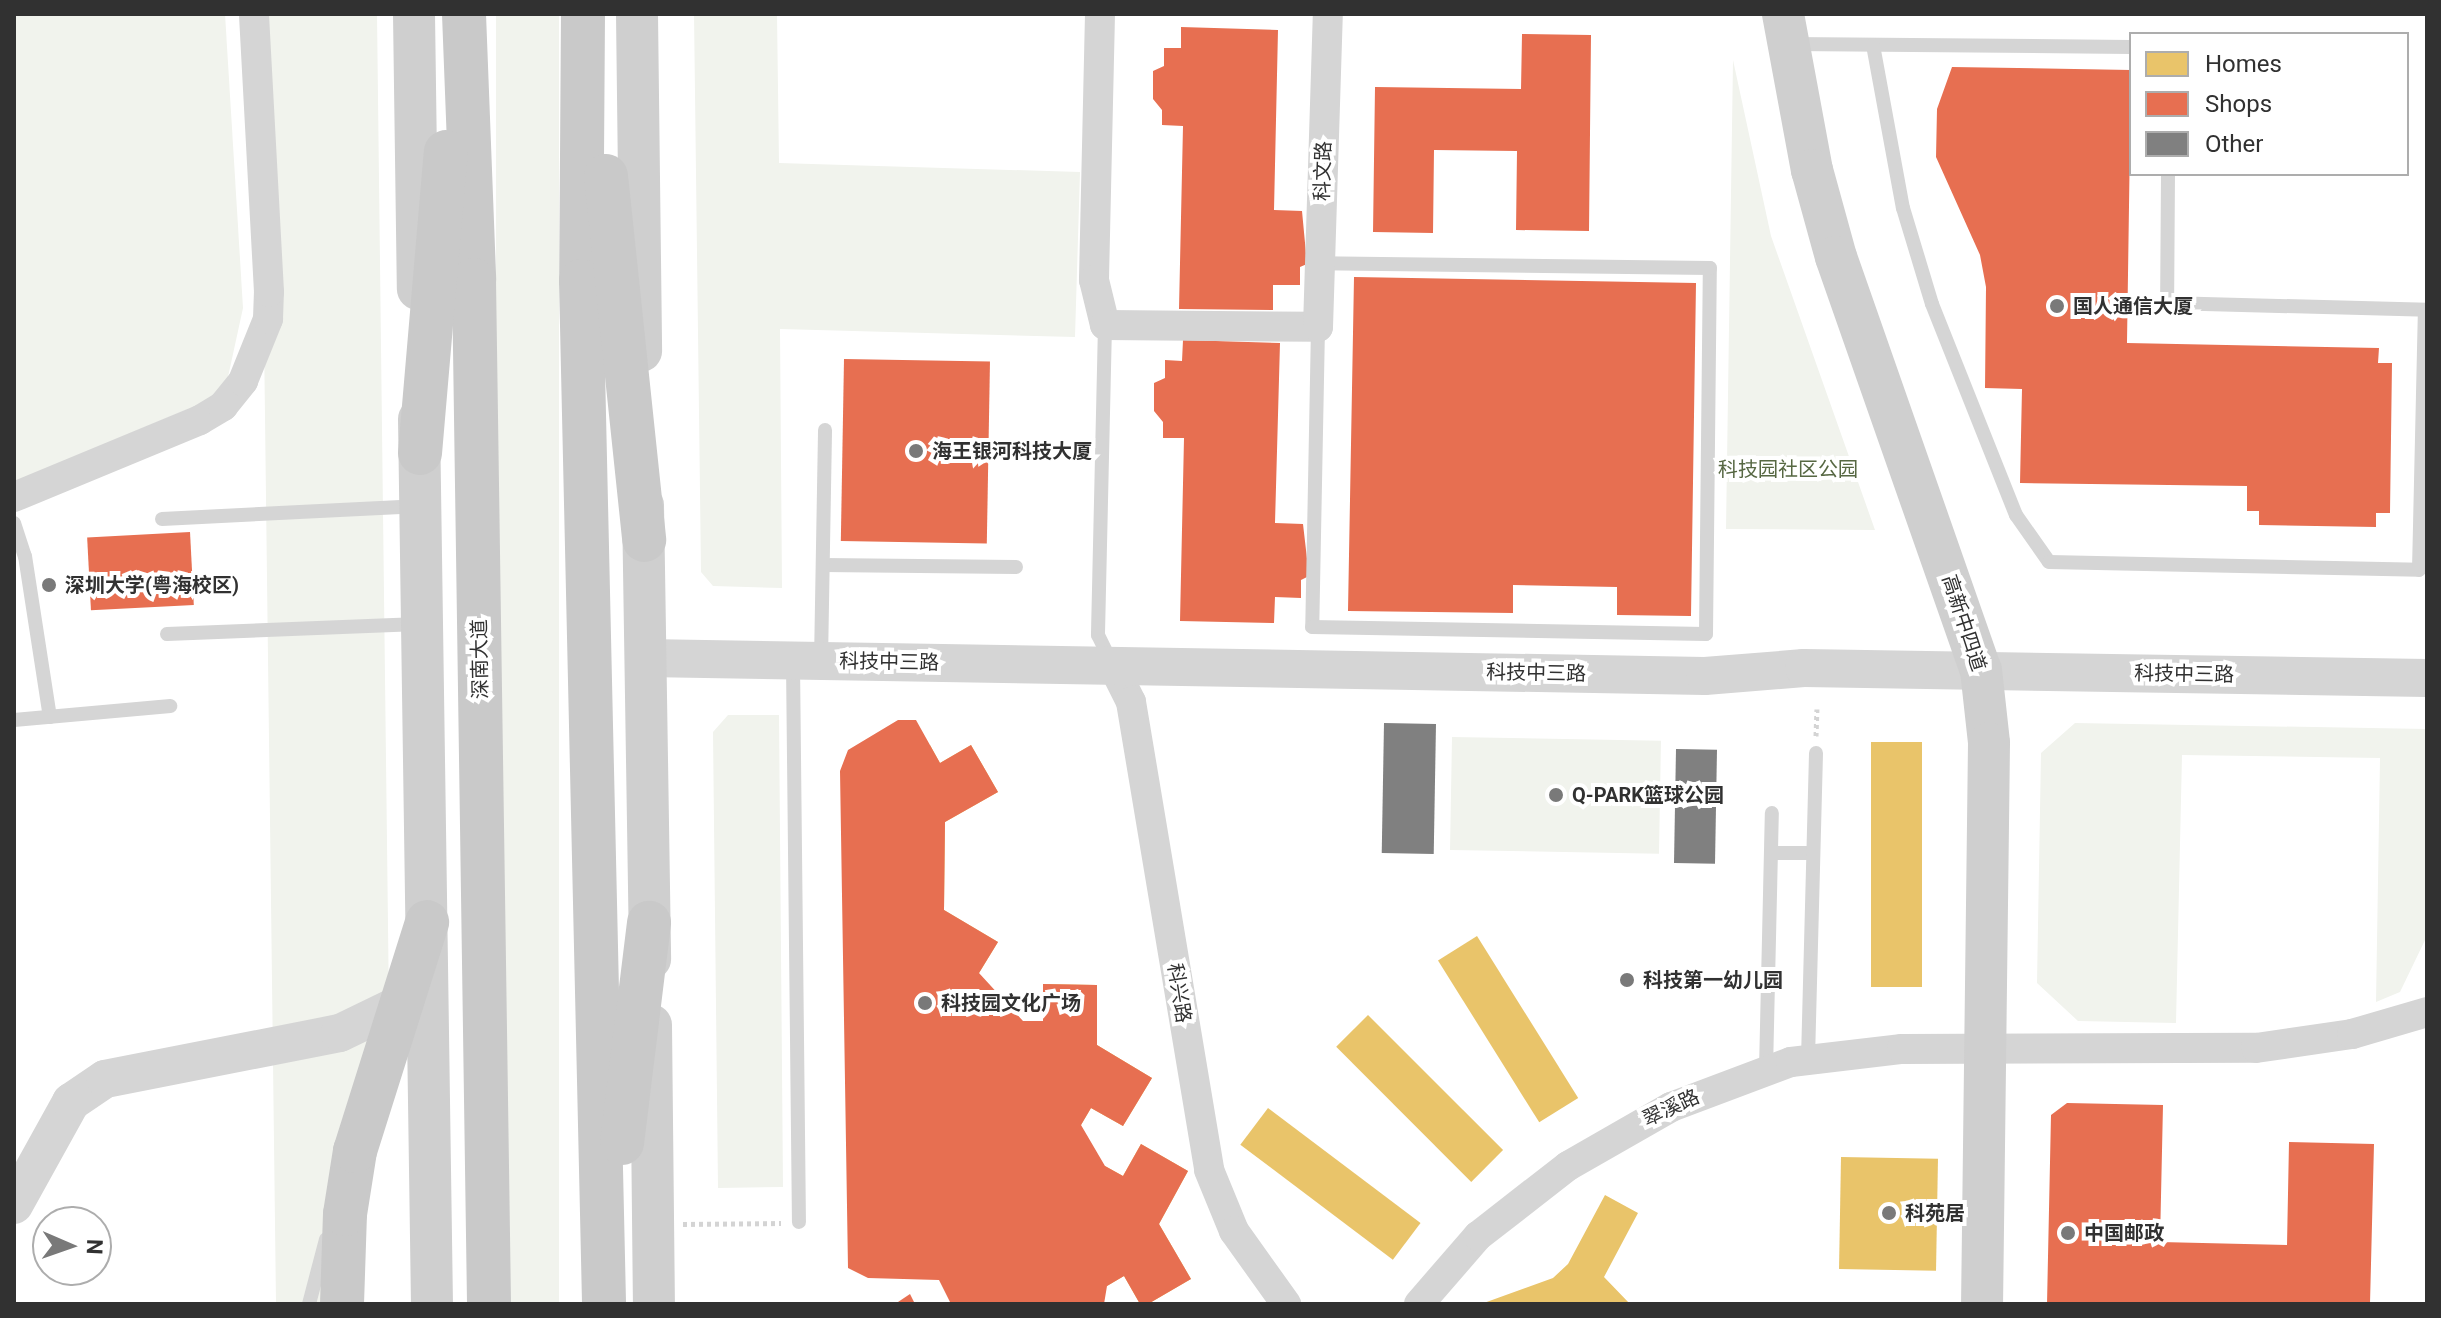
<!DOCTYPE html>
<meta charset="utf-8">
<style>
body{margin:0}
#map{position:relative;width:2441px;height:1318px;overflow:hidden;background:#fff;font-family:Roboto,"Noto Sans SC",sans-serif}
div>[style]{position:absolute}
.green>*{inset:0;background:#f1f3ed;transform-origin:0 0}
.homes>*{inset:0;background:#e9c46a;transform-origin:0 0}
.shops>*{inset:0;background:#e76f51;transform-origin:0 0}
.building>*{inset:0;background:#808080;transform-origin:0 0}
.path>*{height:5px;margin-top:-2.5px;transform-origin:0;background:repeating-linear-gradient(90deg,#d4d4d4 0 4px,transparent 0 8px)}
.service>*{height:14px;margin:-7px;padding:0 7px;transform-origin:7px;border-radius:7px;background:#d5d5d5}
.minor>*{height:30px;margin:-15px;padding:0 15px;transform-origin:15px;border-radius:15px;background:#d5d5d5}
.tertiary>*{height:38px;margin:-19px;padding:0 19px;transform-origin:19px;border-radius:19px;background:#d5d5d5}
.secondary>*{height:42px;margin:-21px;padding:0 21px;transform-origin:21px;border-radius:21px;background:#cfcfcf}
.primary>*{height:44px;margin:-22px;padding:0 22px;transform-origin:22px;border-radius:22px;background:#c9c9c9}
.dots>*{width:22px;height:22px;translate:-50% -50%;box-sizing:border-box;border:4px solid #fff;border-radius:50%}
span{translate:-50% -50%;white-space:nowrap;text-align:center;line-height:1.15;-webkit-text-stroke:8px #fff;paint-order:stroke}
.street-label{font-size:20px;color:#313131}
.poi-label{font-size:20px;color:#313131;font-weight:700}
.left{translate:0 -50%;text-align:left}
.park-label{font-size:20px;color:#576843}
.frame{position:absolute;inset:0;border:16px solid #313131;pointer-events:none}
.legend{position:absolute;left:2129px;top:32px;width:280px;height:144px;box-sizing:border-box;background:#fff;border:2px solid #adadad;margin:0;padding:10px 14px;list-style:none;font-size:24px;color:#313131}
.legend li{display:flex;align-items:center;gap:16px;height:40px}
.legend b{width:40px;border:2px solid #adadad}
.north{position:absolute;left:32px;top:1206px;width:80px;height:80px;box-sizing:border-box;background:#fff;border:2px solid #adadad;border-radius:50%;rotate:92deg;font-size:22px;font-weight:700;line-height:32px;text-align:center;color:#313131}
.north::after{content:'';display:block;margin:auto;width:28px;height:36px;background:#797979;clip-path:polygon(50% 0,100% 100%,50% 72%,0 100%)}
</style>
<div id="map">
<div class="green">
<div style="clip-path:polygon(14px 14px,225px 14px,243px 308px,228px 377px,212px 399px,14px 482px)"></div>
<div style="clip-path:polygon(260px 14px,377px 14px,389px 1008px,329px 1304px,276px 1304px)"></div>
<div style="left:496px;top:14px;width:63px;height:1290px"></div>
<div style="clip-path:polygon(694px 14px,777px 14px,779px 163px,1080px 172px,1075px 337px,780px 329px,782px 588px,713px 586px,701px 572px)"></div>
<div style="clip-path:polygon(1733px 60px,1771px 236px,1875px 530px,1726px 529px)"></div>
<div style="clip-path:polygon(728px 715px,779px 715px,783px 1187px,718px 1188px,713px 732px)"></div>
<div style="clip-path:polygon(2075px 723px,2427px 729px,2427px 936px,2400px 992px,2376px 1002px,2380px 758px,2182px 755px,2176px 1023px,2078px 1021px,2037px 983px,2041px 753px)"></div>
<div style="left:1452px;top:737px;width:209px;height:113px;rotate:1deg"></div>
</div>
<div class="homes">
<div style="clip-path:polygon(894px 735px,907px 758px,930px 745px,940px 763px,971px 745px,998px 792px,945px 822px,944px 910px,998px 942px,968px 991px,937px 972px,927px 989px,907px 976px,895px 997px,856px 973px,843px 950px,843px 912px,870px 913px,870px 887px,889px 887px,889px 846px,869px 846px,870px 822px,846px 822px,847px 777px,861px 754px)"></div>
<div style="left:1871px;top:742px;width:51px;height:245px"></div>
<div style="left:1477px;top:936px;width:191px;height:46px;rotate:58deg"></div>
<div style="clip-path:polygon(1043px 984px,1097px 985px,1097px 1045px,1152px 1078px,1123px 1126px,1091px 1108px,1081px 1125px,1061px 1113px,1049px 1133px,1010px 1109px,997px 1086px,997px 1048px,1023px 1048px,1023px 1021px,1043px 1021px)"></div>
<div style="left:1368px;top:1015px;width:191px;height:45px;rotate:45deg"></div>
<div style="left:1268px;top:1108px;width:191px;height:46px;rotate:37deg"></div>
<div style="clip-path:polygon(1141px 1144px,1188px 1171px,1159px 1224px,1191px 1279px,1148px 1304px,1140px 1304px,1124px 1276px,1107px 1286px,1095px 1265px,1075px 1277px,1052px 1238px,1051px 1211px,1070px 1178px,1092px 1190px,1105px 1166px,1123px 1176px)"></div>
<div style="left:1841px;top:1157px;width:97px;height:112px;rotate:1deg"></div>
<div style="clip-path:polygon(1605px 1195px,1638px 1213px,1604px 1277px,1630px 1304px,1481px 1304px,1553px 1278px,1568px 1264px)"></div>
</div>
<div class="shops">
<div style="clip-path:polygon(1181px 27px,1278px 30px,1274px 210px,1302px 211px,1307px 264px,1300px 267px,1300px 285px,1273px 285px,1273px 310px,1179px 309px,1183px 126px,1162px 125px,1162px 110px,1153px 99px,1153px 71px,1164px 66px,1164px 48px,1181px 48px)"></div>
<div style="clip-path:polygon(1522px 34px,1591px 35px,1589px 231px,1516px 230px,1517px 151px,1434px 150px,1433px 233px,1373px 232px,1375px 87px,1521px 89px)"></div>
<div style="clip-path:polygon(1952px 67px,2131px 70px,2127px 343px,2379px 348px,2378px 363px,2392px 363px,2390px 513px,2376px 513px,2376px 527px,2259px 525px,2259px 511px,2247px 511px,2247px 486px,2020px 483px,2022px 389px,1985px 388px,1986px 287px,1980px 255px,1936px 157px,1937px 109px)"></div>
<div style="clip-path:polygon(1354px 277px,1696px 283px,1691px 616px,1617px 615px,1617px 587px,1513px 585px,1513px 613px,1348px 611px)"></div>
<div style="clip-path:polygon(1183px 340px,1280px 343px,1275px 523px,1303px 524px,1309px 576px,1301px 580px,1301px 598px,1275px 597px,1274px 623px,1180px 621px,1184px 438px,1163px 438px,1163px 422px,1154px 411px,1154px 383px,1165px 378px,1165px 360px,1182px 361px)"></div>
<div style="left:844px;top:359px;width:146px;height:182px;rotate:1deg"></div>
<div style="left:190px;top:532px;width:73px;height:103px;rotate:87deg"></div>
<div style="clip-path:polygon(898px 720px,916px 720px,940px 763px,971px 745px,998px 792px,945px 822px,944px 910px,998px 942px,979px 973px,1023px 1021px,1043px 1021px,1043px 984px,1097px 985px,1097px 1045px,1152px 1078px,1123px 1126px,1091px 1108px,1081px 1125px,1105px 1166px,1123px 1176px,1141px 1144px,1188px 1171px,1159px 1224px,1191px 1279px,1148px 1304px,1140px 1304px,1124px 1276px,1107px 1286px,1104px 1304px,951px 1304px,939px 1280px,868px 1278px,848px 1268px,840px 771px,848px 750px)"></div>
<div style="clip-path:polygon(2067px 1103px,2163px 1105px,2160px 1242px,2287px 1245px,2289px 1142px,2374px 1144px,2370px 1304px,2047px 1304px,2051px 1115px)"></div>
<div style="clip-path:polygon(910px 1294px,915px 1304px,895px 1304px)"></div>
</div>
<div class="building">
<div style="left:1384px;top:723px;width:52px;height:130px;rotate:1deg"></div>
<div style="left:1676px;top:749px;width:41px;height:114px;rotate:1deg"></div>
</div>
<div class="path">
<div style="left:1816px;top:736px;width:27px;rotate:-88deg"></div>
<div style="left:683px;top:1224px;width:98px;rotate:-0.6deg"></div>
</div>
<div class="service">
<div style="left:1791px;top:44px;width:340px;rotate:0.5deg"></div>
<div style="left:1873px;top:45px;width:166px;rotate:79.6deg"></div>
<div style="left:1903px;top:208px;width:100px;rotate:73.2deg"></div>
<div style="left:1932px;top:304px;width:227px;rotate:68.3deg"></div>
<div style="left:2016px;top:515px;width:57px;rotate:54.9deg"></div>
<div style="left:2049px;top:562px;width:370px;rotate:1.2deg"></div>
<div style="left:2419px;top:570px;width:260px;rotate:-88.7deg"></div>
<div style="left:2168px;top:174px;width:129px;rotate:90.4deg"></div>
<div style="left:2167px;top:303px;width:260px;rotate:1.5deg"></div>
<div style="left:1105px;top:325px;width:310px;rotate:91.3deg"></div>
<div style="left:1098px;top:635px;width:30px;rotate:64deg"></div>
<div style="left:1318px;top:327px;width:300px;rotate:91.1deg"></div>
<div style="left:1312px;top:627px;width:394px;rotate:1deg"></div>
<div style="left:1706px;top:634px;width:366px;rotate:-89.4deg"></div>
<div style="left:1710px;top:268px;width:390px;rotate:-179.3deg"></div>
<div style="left:162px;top:519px;width:254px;rotate:-2.9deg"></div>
<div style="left:14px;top:523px;width:35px;rotate:72deg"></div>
<div style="left:25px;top:556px;width:163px;rotate:81.2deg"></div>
<div style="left:823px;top:565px;width:193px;rotate:0.6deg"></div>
<div style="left:167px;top:634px;width:252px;rotate:-2.3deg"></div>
<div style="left:821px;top:661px;width:231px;rotate:-89deg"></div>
<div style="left:793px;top:663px;width:559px;rotate:89.39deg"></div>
<div style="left:14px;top:720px;width:157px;rotate:-5.1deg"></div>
<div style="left:1771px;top:853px;width:42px"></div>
<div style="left:1808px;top:1059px;width:306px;rotate:-88.5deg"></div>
<div style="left:1766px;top:1070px;width:257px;rotate:-88.7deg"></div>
<div style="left:309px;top:1304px;width:67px;rotate:-75.3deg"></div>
</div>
<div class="minor">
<div style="left:1100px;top:14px;width:266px;rotate:91.3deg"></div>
<div style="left:1094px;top:280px;width:46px;rotate:76.3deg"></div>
<div style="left:1105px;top:325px;width:213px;rotate:0.5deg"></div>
<div style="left:1318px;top:327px;width:313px;rotate:-88.2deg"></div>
<div style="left:14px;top:497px;width:201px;rotate:-22.5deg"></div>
<div style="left:200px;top:420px;width:27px;rotate:-31deg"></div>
<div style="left:223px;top:406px;width:32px;rotate:-51deg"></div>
<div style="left:243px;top:381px;width:67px;rotate:-68deg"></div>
<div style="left:268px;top:319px;width:27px;rotate:-88deg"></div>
<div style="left:269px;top:292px;width:278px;rotate:-93.1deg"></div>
<div style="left:1113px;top:666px;width:40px;rotate:63.4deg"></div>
<div style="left:1131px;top:702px;width:474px;rotate:80.5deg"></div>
<div style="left:1209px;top:1170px;width:66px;rotate:67.7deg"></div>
<div style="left:1234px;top:1231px;width:90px;rotate:54.5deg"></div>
<div style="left:1419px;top:1304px;width:90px;rotate:-49.1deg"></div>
<div style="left:1478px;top:1236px;width:114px;rotate:-37.9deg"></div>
<div style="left:1568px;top:1166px;width:119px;rotate:-29.8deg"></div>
<div style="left:1671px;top:1107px;width:128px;rotate:-20.6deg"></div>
<div style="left:1791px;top:1062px;width:112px;rotate:-6.7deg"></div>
<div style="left:1902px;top:1049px;width:354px;rotate:-0.2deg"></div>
<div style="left:2256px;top:1048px;width:97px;rotate:-8.3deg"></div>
<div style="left:2352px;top:1034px;width:78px;rotate:-16.3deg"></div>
</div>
<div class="tertiary">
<div style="left:646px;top:658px;width:1059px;rotate:0.97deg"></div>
<div style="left:1705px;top:676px;width:99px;rotate:-4.6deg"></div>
<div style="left:1804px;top:668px;width:623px;rotate:0.92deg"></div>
<div style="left:14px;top:1205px;width:118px;rotate:-61deg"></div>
<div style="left:71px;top:1102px;width:41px;rotate:-34.1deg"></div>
<div style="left:105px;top:1079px;width:239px;rotate:-11.1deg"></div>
<div style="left:340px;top:1033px;width:67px;rotate:-25.8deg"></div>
</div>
<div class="secondary">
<div style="left:414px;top:14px;width:275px;rotate:89.2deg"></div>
<div style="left:637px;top:14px;width:337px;rotate:89.3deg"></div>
<div style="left:1783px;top:14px;width:159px;rotate:79.5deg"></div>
<div style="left:1812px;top:170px;width:90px;rotate:74.6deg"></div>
<div style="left:1836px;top:257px;width:438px;rotate:70.7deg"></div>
<div style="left:1981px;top:670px;width:73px;rotate:83.7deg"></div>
<div style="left:1989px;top:743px;width:561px;rotate:90.71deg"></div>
<div style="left:419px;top:419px;width:885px;rotate:89.16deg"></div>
<div style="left:643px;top:505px;width:454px;rotate:89.1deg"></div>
<div style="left:651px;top:1025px;width:279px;rotate:89.4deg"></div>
</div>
<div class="primary">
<div style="left:464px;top:14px;width:266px;rotate:87.8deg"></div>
<div style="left:474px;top:280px;width:1024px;rotate:89.16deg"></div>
<div style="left:583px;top:14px;width:267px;rotate:90.4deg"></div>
<div style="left:581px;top:281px;width:1023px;rotate:88.71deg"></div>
<div style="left:606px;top:176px;width:366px;rotate:84deg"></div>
<div style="left:420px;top:453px;width:302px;rotate:-85.1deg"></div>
<div style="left:622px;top:1143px;width:222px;rotate:-83deg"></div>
<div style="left:342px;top:1304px;width:90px;rotate:-88.1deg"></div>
<div style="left:345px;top:1214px;width:64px;rotate:-81deg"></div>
<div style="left:355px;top:1151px;width:240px;rotate:-72.5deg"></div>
</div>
<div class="dots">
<div style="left:2057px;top:306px;background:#797979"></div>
<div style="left:916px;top:451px;background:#797979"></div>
<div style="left:49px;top:585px;background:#797979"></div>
<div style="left:1556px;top:795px;background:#797979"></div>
<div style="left:1627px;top:980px;background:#797979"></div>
<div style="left:925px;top:1003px;background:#797979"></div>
<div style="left:1889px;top:1213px;background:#797979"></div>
<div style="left:2068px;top:1233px;background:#797979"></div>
</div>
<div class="street-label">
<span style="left:1323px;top:171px;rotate:-88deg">科文路</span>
<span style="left:1964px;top:623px;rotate:72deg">高新中四道</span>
<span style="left:480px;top:659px;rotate:-91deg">深南大道</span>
<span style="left:889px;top:662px;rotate:1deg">科技中三路</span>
<span style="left:1536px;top:673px;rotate:1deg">科技中三路</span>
<span style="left:2184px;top:674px;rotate:1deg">科技中三路</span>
<span style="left:1179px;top:993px;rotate:81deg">科兴路</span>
<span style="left:1671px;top:1108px;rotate:-25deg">翠溪路</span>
</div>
<div class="poi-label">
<span class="left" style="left:2073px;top:306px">国人通信大厦</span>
<span class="left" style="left:932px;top:451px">海王银河科技大厦</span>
<span class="left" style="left:65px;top:585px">深圳大学(粤海校区)</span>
<span class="left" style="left:1572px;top:795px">Q-PARK篮球公园</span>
<span class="left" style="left:1643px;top:980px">科技第一幼儿园</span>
<span class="left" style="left:941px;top:1003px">科技园文化广场</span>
<span class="left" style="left:1905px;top:1213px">科苑居</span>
<span class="left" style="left:2084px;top:1233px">中国邮政</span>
</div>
<div class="park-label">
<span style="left:1788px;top:469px">科技园社区公园</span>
</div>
<div class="frame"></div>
<ul class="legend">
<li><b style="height:22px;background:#e9c46a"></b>Homes</li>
<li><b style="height:22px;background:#e76f51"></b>Shops</li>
<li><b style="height:22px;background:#808080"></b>Other</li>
</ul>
<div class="north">N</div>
</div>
